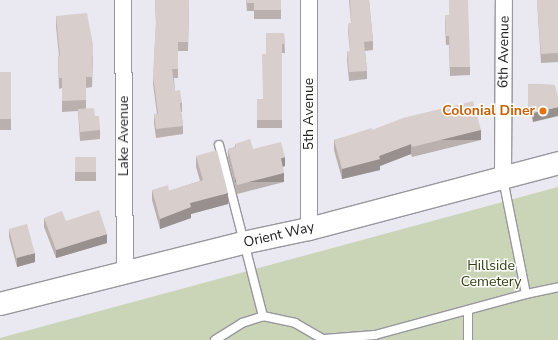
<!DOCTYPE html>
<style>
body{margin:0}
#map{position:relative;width:558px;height:340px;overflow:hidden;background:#eae8f1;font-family:"Nunito Sans",sans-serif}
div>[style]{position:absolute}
.green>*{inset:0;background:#cad4b7}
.roads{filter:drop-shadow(1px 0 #98969e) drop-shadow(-1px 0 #98969e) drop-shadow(0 1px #98969e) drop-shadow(0 -1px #98969e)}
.lane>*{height:8px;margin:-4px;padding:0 4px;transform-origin:4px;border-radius:4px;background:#fff}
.street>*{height:16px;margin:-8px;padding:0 8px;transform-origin:8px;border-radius:8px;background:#fff}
.secondary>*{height:22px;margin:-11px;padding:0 11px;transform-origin:11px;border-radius:11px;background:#fff}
.wall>*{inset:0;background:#bab1af;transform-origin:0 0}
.shaded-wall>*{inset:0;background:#97908f;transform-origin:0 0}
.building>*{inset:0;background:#d8cecc;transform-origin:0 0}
.dots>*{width:11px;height:11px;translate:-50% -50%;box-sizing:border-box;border:2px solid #fff;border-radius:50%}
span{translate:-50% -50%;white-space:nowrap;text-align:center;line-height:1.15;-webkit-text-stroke:3px #fff;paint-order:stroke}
.street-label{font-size:14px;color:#212023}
.food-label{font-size:14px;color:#c56008;font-weight:700}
.right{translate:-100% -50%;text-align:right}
.park-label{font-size:14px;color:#323f0f}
</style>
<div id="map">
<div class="green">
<div style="clip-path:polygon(558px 187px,558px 340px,0 340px,0 338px)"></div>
</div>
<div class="roads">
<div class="lane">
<div style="left:219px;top:145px;width:177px;rotate:75.6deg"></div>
<div style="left:526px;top:294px;width:33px;rotate:-12deg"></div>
<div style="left:324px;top:339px;width:51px;rotate:-4.5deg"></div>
<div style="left:375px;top:335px;width:156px;rotate:-15.2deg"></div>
<div style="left:526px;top:294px;width:117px;rotate:-101.3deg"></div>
<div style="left:215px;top:340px;width:32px;rotate:-32deg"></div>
<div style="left:242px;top:323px;width:22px;rotate:-18deg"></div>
<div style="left:263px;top:316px;width:33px;rotate:12deg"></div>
<div style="left:295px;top:323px;width:34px;rotate:30deg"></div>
<div style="left:468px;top:340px;width:30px;rotate:-90deg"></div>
</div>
<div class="street">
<div style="left:123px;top:0;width:272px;rotate:89.6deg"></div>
<div style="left:309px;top:0;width:229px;rotate:90deg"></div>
<div style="left:503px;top:176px;width:176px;rotate:-89.7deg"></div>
</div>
<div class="secondary">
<div style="left:0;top:304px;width:251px;rotate:-14.1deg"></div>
<div style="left:243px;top:243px;width:67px;rotate:-12deg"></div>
<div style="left:309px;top:229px;width:258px;rotate:-14.8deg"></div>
</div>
</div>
<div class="wall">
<div style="clip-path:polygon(155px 0,189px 0,188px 51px,178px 51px,178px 78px,174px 78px,175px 91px,182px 103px,182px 112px,181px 112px,183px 126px,183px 134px,156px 138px,154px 123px,154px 114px,157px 114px,153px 84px,156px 24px)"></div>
<div style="clip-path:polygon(246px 0,281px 0,281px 19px,254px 19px,254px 11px,247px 11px)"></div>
<div style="clip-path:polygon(349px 0,369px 0,373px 41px,373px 50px,365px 51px,367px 71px,367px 79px,349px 81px,347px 60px,347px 51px,350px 51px,348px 32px,348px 24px,351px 23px)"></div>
<div style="clip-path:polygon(449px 0,470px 67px,470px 75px,450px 76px,449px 45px,446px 45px,445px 24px,445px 15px,449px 15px)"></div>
<div style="clip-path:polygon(537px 0,558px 0,558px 62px,541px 63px)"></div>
<div style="clip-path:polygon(56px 16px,93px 56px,92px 87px,86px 88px,86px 109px,95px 116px,100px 130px,100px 139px,80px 141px,78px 111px,62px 112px,62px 88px,59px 89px,58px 56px,59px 56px,56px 26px)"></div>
<div style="clip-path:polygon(284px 33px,285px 53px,282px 53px,282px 128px,257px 128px,257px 99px,263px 99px,266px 54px)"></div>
<div style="left:0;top:72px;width:11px;height:58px"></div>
<div style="clip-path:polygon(528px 84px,555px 85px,533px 122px,531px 115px,528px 116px)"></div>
<div style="clip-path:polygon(372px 130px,481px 140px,412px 157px,411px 154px,380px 166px,380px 170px,342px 179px,334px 150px,334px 140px)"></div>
<div style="clip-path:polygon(235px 144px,253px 149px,285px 166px,283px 167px,284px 182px,237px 194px,228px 158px,228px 149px,235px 147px)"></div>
<div style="clip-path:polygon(196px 156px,228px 204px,191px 214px,191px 218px,160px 229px,152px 200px,152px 190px,169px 191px,200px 181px,196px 167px)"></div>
<div style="left:75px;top:157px;width:21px;height:24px"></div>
<div style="clip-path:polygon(44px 218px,66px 221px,107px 243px,56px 258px,44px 227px)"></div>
<div style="clip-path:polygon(9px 229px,35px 262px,17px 267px,9px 237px)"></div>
</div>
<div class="shaded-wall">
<div style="clip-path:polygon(531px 106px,531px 115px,528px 116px,528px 107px)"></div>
<div style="clip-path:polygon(558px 107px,558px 116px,533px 122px,533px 113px)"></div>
<div style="left:481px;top:130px;width:10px;height:71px;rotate:90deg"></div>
<div style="clip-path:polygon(411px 144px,411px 154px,380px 166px,380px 170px,342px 179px,342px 169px,379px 156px)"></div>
<div style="clip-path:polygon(285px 157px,285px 166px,281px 167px,281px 158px)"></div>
<div style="left:284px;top:173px;width:9px;height:49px;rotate:90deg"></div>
<div style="clip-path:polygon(228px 193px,228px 204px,191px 214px,191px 218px,160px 229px,160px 219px,190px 203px)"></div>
<div style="clip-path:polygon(107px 234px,107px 243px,56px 258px,56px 250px)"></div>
<div style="clip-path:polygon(35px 253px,35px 262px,17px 267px,17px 258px)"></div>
</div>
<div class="building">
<div style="clip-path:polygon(155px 0,189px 0,188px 42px,178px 42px,178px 69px,172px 69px,175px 91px,180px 90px,182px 103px,180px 103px,183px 126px,156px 129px,154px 114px,158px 114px,153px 75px,156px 20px)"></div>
<div style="clip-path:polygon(246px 0,281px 0,281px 10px,254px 10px,254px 3px,247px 3px)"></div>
<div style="clip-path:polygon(350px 0,369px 0,373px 41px,364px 42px,367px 71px,349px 72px,347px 51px,350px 51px,348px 24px,351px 23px)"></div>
<div style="clip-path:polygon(449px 0,468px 0,470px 67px,450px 67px,449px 36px,446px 36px,445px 15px,449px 15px)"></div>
<div style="clip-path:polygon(537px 0,558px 0,558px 53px,541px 54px)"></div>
<div style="clip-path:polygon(87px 13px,93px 45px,92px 77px,86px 77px,86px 100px,62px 101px,62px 78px,59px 78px,58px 56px,60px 56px,56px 16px)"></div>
<div style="clip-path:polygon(266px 33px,284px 33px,285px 44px,282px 44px,282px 120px,257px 120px,257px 99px,263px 99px,262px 54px,266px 54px)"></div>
<div style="left:0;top:72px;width:11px;height:47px"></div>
<div style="clip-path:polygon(528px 84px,555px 85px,558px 98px,558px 107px,533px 113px,531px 106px,528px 107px)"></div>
<div style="clip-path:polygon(473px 101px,481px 130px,412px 147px,411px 144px,379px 156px,380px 159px,342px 169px,334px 140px,372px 128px,372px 130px,403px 118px)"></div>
<div style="clip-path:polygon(94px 108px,95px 116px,99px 116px,100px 130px,80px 132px,78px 109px)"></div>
<div style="clip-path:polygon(250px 139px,253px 149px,281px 142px,285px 157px,281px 158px,284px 173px,237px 185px,228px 149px,236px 147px,235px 144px)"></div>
<div style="clip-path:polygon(217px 150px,228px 193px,190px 203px,191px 207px,160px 219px,152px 190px,168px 185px,169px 191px,203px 180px,196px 156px)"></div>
<div style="left:75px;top:157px;width:21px;height:15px"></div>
<div style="clip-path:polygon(99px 210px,107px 234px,56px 250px,44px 218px,62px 211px,66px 221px)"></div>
<div style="left:27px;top:224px;width:30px;height:19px;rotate:75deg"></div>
</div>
<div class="dots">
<div style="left:543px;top:111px;background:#e8710a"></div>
</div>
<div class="street-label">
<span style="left:504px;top:52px;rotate:-89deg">6th Avenue</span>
<span style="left:309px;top:114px;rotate:-90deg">5th Avenue</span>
<span style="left:124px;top:136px;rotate:-90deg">Lake Avenue</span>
<span style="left:279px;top:235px;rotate:-13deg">Orient Way</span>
</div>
<div class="food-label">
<span class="right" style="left:535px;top:111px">Colonial Diner</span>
</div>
<div class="park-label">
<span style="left:491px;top:274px">Hillside<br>Cemetery</span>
</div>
</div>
